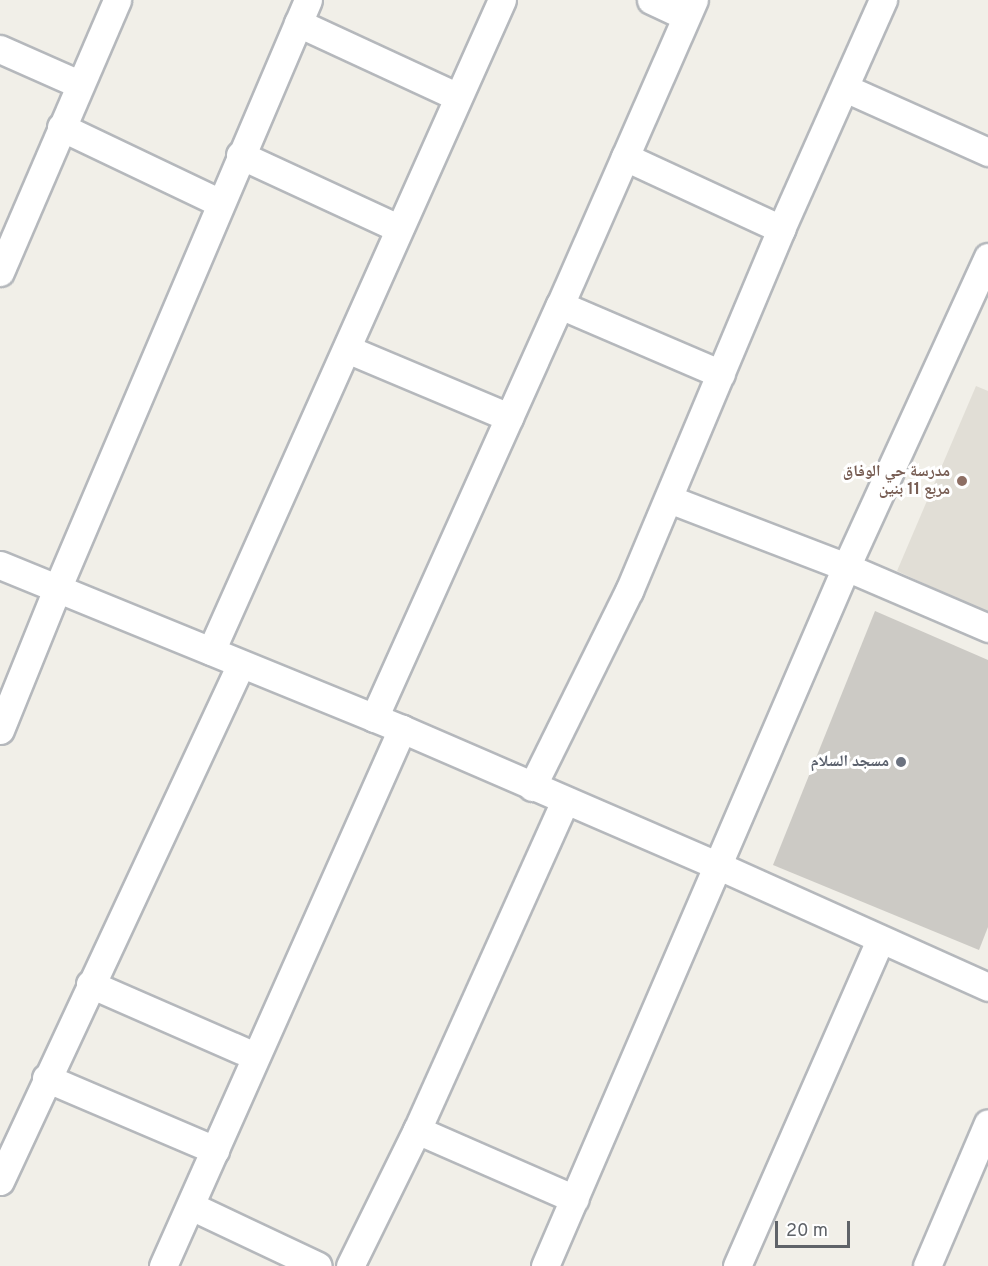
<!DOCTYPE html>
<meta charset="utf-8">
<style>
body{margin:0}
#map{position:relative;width:988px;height:1266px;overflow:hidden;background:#f1efe8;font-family:Overpass,"Noto Naskh Arabic",sans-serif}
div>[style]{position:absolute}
.education>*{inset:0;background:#e1ded6}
.building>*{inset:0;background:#cccac5}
.roads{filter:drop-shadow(2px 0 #b5b8bc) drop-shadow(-2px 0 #b5b8bc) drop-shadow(0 2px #b5b8bc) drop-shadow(0 -2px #b5b8bc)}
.minor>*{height:27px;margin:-13.5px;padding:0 13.5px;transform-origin:13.5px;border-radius:13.5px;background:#fff}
.dots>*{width:16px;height:16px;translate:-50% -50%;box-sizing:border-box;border:3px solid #fff;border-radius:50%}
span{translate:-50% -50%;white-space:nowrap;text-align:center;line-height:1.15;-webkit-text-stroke:6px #fff;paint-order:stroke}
.education-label{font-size:16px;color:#785e54;font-weight:700}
.right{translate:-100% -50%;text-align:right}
.worship-label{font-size:16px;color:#5b616d;font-weight:700}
.scale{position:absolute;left:775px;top:1221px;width:75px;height:27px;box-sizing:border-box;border:3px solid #5f6368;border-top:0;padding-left:8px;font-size:18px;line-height:21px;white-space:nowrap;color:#5f6368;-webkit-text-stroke:4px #fff;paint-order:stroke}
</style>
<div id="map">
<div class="education">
<div style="clip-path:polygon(976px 386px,988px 391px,988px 613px,897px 571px)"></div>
</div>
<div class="building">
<div style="clip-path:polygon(875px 611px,988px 660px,988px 927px,979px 950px,773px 865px)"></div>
</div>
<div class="roads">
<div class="minor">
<div style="left:651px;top:0;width:38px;rotate:25deg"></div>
<div style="left:298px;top:23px;width:176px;rotate:24.8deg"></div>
<div style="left:0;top:49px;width:86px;rotate:23.9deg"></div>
<div style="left:845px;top:88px;width:157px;rotate:24.1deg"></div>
<div style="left:61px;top:127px;width:176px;rotate:25.5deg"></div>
<div style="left:240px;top:155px;width:174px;rotate:24.8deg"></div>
<div style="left:625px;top:157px;width:172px;rotate:24.8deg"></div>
<div style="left:0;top:272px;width:296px;rotate:-66.7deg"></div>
<div style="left:560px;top:305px;width:175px;rotate:23.2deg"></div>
<div style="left:347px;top:349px;width:176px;rotate:22.8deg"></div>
<div style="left:669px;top:499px;width:190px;rotate:21deg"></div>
<div style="left:846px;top:567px;width:155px;rotate:23.2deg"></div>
<div style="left:0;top:565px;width:434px;rotate:22.2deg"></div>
<div style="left:402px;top:729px;width:345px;rotate:23.4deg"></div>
<div style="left:719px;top:866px;width:295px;rotate:24.2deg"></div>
<div style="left:211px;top:651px;width:713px;rotate:-65.92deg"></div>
<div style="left:374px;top:718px;width:453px;rotate:-65.8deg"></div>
<div style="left:560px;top:305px;width:333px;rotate:-66.3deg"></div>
<div style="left:0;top:730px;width:152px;rotate:-68deg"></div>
<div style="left:57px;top:589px;width:640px;rotate:-66.92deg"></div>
<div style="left:532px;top:787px;width:219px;rotate:-63.7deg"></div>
<div style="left:629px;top:591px;width:393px;rotate:-67.2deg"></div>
<div style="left:781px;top:229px;width:251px;rotate:-66deg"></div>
<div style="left:90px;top:984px;width:180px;rotate:23.6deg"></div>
<div style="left:46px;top:1078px;width:184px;rotate:23.1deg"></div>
<div style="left:417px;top:1130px;width:172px;rotate:23.6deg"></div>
<div style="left:0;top:1181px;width:570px;rotate:-65.01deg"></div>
<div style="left:191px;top:1206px;width:140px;rotate:25.3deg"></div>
<div style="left:163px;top:1266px;width:588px;rotate:-66.01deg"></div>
<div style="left:350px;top:1266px;width:152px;rotate:-63.8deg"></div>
<div style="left:417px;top:1130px;width:361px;rotate:-65.8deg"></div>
<div style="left:545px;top:1266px;width:761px;rotate:-66.7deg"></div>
<div style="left:846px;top:567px;width:341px;rotate:-65.4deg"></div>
<div style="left:737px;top:1266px;width:356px;rotate:-66.3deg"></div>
<div style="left:927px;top:1266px;width:155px;rotate:-66.9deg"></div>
</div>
</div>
<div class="dots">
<div style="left:962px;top:481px;background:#8d6e63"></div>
<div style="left:901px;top:762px;background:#6b7280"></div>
</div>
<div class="education-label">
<span class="right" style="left:950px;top:481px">مدرسة حي الوفاق<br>مربع 11 بنين</span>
</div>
<div class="worship-label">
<span class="right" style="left:889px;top:762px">مسجد السلام</span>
</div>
<div class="scale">20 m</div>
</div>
